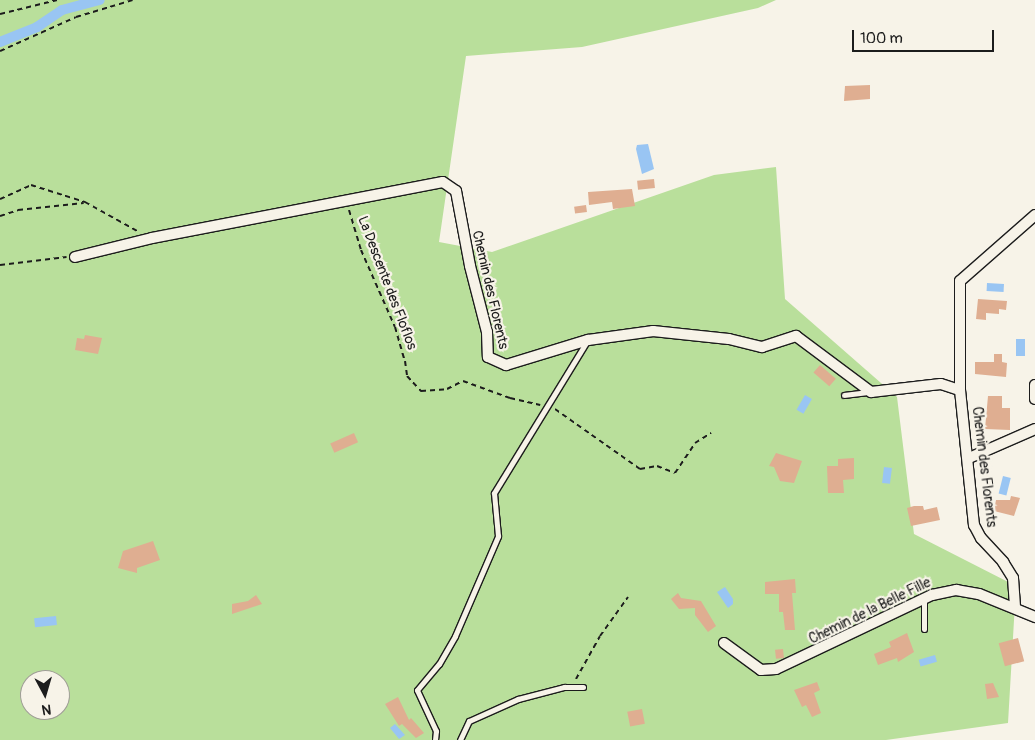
<!DOCTYPE html>
<style>
body{margin:0}
#map{position:relative;width:1035px;height:740px;overflow:hidden;background:#f7f3e8;font-family:Pangolin,sans-serif}
div>[style]{position:absolute}
.green>*{inset:0;background:#b9df9b}
.water>*{inset:0;background:#99c5f3;transform-origin:0 0}
.canal>*{height:10px;margin:-5px;padding:0 5px;transform-origin:5px;border-radius:5px;background:#99c5f3}
.building>*{inset:0;background:#dfae91;transform-origin:0 0}
.path>*{height:2px;margin-top:-1px;transform-origin:0;background:repeating-linear-gradient(90deg,#1c1c1c 0 5px,transparent 0 9px)}
.roads{filter:drop-shadow(1px 0 #1c1c1c) drop-shadow(-1px 0 #1c1c1c) drop-shadow(0 1px #1c1c1c) drop-shadow(0 -1px #1c1c1c)}
.service>*{height:5px;margin:-2.5px;padding:0 2.5px;transform-origin:2.5px;border-radius:2.5px;background:#f7f3e8}
.minor>*{height:10px;margin:-5px;padding:0 5px;transform-origin:5px;border-radius:5px;background:#f7f3e8}
span{translate:-50% -50%;white-space:nowrap;text-align:center;line-height:1.15;-webkit-text-stroke:4.5px #f7f3e8;paint-order:stroke}
.street-label{font-size:14px;color:#1c1c1c}
.north{position:absolute;left:20px;top:670px;width:50px;height:50px;box-sizing:border-box;background:#f7f3e8;border:1px solid #9f9d96;border-radius:50%;rotate:174deg;font-size:14px;font-weight:700;line-height:20px;text-align:center;color:#1c1c1c}
.north::after{content:'';display:block;margin:auto;width:18px;height:22px;background:#1c1c1c;clip-path:polygon(50% 0,100% 100%,50% 72%,0 100%)}
.scale{position:absolute;left:852px;top:30px;width:142px;height:22px;box-sizing:border-box;border:2px solid #1c1c1c;border-top:0;padding-left:6px;font-size:15px;line-height:18px;white-space:nowrap;color:#1c1c1c;-webkit-text-stroke:4px #f7f3e8;paint-order:stroke}
</style>
<div id="map">
<div class="green">
<div style="clip-path:polygon(evenodd,0 0,776px 0,758px 8px,582px 47px,466px 56px,439px 242px,492px 252px,714px 175px,776px 167px,785px 299px,897px 397px,914px 534px,1016px 586px,1008px 723px,886px 740px,0 740px,0 0,30px 680px,60px 680px,60px 710px,30px 710px,30px 680px)"></div>
</div>
<div class="water">
<div style="clip-path:polygon(648px 144px,654px 169px,642px 174px,636px 149px,637px 145px)"></div>
<div style="left:987px;top:283px;width:17px;height:8px;rotate:3deg"></div>
<div style="left:1016px;top:339px;width:9px;height:17px"></div>
<div style="left:805px;top:395px;width:8px;height:17px;rotate:30deg"></div>
<div style="left:884px;top:467px;width:8px;height:16px;rotate:7deg"></div>
<div style="left:1003px;top:476px;width:8px;height:18px;rotate:14deg"></div>
<div style="clip-path:polygon(725px 587px,733px 599px,733px 604px,728px 608px,717px 592px)"></div>
<div style="left:56px;top:616px;width:9px;height:22px;rotate:84deg"></div>
<div style="left:935px;top:655px;width:7px;height:17px;rotate:74deg"></div>
<div style="clip-path:polygon(395px 724px,405px 735px,399px 739px,390px 728px)"></div>
</div>
<div class="canal">
<div style="left:0;top:42px;width:40px;rotate:-22deg"></div>
<div style="left:37px;top:27px;width:30px;rotate:-34deg"></div>
<div style="left:62px;top:10px;width:39px;rotate:-15deg"></div>
</div>
<div class="building">
<div style="clip-path:polygon(870px 85px,870px 99px,844px 101px,845px 86px)"></div>
<div style="left:654px;top:179px;width:9px;height:17px;rotate:84deg"></div>
<div style="clip-path:polygon(632px 189px,635px 206px,613px 209px,612px 202px,589px 205px,588px 192px)"></div>
<div style="left:586px;top:205px;width:7px;height:12px;rotate:82deg"></div>
<div style="clip-path:polygon(978px 299px,1007px 301px,1006px 310px,999px 309px,999px 314px,986px 313px,986px 320px,976px 319px)"></div>
<div style="clip-path:polygon(85px 335px,102px 338px,98px 354px,75px 350px,77px 338px,84px 339px)"></div>
<div style="clip-path:polygon(994px 354px,1002px 354px,1002px 362px,1007px 363px,1006px 377px,975px 374px,975px 362px,994px 362px)"></div>
<div style="left:820px;top:365px;width:21px;height:10px;rotate:41deg"></div>
<div style="clip-path:polygon(988px 396px,1002px 396px,1002px 408px,1010px 408px,1010px 430px,985px 429px)"></div>
<div style="left:354px;top:433px;width:10px;height:26px;rotate:66deg"></div>
<div style="clip-path:polygon(776px 453px,802px 461px,794px 483px,780px 481px,774px 467px,769px 466px)"></div>
<div style="clip-path:polygon(854px 458px,854px 479px,843px 480px,844px 493px,828px 493px,827px 466px,838px 466px,838px 459px)"></div>
<div style="clip-path:polygon(1011px 496px,1020px 498px,1014px 516px,994px 511px,996px 500px,1010px 500px)"></div>
<div style="clip-path:polygon(914px 506px,923px 506px,924px 510px,937px 507px,940px 520px,911px 526px,907px 508px)"></div>
<div style="clip-path:polygon(153px 541px,160px 560px,137px 568px,137px 573px,118px 568px,123px 551px)"></div>
<div style="clip-path:polygon(795px 579px,796px 593px,792px 593px,795px 630px,785px 630px,783px 612px,779px 612px,779px 594px,765px 594px,765px 582px)"></div>
<div style="clip-path:polygon(678px 593px,681px 598px,701px 601px,716px 626px,708px 632px,695px 615px,695px 608px,679px 609px,671px 599px)"></div>
<div style="clip-path:polygon(256px 595px,262px 604px,232px 614px,232px 604px,248px 601px)"></div>
<div style="clip-path:polygon(907px 633px,914px 652px,898px 662px,897px 658px,878px 665px,874px 654px,891px 647px,889px 642px)"></div>
<div style="left:1018px;top:638px;width:24px;height:20px;rotate:75deg"></div>
<div style="left:783px;top:649px;width:9px;height:8px;rotate:84deg"></div>
<div style="clip-path:polygon(817px 682px,820px 690px,814px 693px,821px 713px,812px 717px,806px 705px,802px 707px,794px 690px)"></div>
<div style="clip-path:polygon(993px 683px,999px 697px,987px 699px,985px 684px)"></div>
<div style="clip-path:polygon(398px 697px,409px 720px,411px 718px,424px 733px,416px 738px,402px 724px,399px 726px,385px 704px)"></div>
<div style="left:642px;top:709px;width:15px;height:15px;rotate:79deg"></div>
</div>
<div class="path">
<div style="left:0;top:14px;width:59px;rotate:-13.8deg"></div>
<div style="left:0;top:51px;width:83px;rotate:-24.1deg"></div>
<div style="left:76px;top:17px;width:59px;rotate:-16.6deg"></div>
<div style="left:0;top:199px;width:34px;rotate:-24deg"></div>
<div style="left:31px;top:185px;width:57px;rotate:17.5deg"></div>
<div style="left:85px;top:202px;width:60px;rotate:29.1deg"></div>
<div style="left:349px;top:210px;width:42px;rotate:73.3deg"></div>
<div style="left:361px;top:250px;width:84px;rotate:66.2deg"></div>
<div style="left:395px;top:327px;width:35px;rotate:74deg"></div>
<div style="left:405px;top:361px;width:15px;rotate:82deg"></div>
<div style="left:407px;top:376px;width:21px;rotate:47deg"></div>
<div style="left:421px;top:391px;width:26px;rotate:-4deg"></div>
<div style="left:447px;top:389px;width:18px;rotate:-27deg"></div>
<div style="left:463px;top:381px;width:50px;rotate:19.9deg"></div>
<div style="left:510px;top:398px;width:31px;rotate:13deg"></div>
<div style="left:0;top:216px;width:19px;rotate:-18deg"></div>
<div style="left:18px;top:210px;width:66px;rotate:-6.1deg"></div>
<div style="left:0;top:265px;width:67px;rotate:-6.8deg"></div>
<div style="left:555px;top:409px;width:104px;rotate:35.2deg"></div>
<div style="left:640px;top:469px;width:17px;rotate:-10deg"></div>
<div style="left:657px;top:466px;width:19px;rotate:21deg"></div>
<div style="left:675px;top:473px;width:36px;rotate:-56deg"></div>
<div style="left:695px;top:443px;width:19px;rotate:-32deg"></div>
<div style="left:576px;top:679px;width:49px;rotate:-60.8deg"></div>
<div style="left:600px;top:636px;width:48px;rotate:-54.3deg"></div>
</div>
<div class="roads">
<div class="service">
<div style="left:844px;top:395px;width:26px;rotate:-7deg"></div>
<div style="left:924px;top:629px;width:30px;rotate:-90deg"></div>
<div style="left:435px;top:740px;width:9px;rotate:-84deg"></div>
<div style="left:436px;top:731px;width:45px;rotate:-114.9deg"></div>
<div style="left:417px;top:690px;width:34px;rotate:-50deg"></div>
<div style="left:439px;top:664px;width:32px;rotate:-60deg"></div>
<div style="left:455px;top:636px;width:109px;rotate:-66.7deg"></div>
<div style="left:498px;top:536px;width:43px;rotate:-95.3deg"></div>
<div style="left:494px;top:493px;width:176px;rotate:-58.5deg"></div>
<div style="left:460px;top:740px;width:21px;rotate:-65deg"></div>
<div style="left:469px;top:721px;width:54px;rotate:-24.2deg"></div>
<div style="left:518px;top:699px;width:48px;rotate:-14.6deg"></div>
<div style="left:564px;top:687px;width:19px"></div>
</div>
<div class="minor">
<div style="left:75px;top:257px;width:79px;rotate:-13.9deg"></div>
<div style="left:152px;top:238px;width:296px;rotate:-10.9deg"></div>
<div style="left:443px;top:182px;width:16px;rotate:35deg"></div>
<div style="left:456px;top:191px;width:76px;rotate:79.4deg"></div>
<div style="left:470px;top:266px;width:68px;rotate:75.6deg"></div>
<div style="left:487px;top:332px;width:25px;rotate:88deg"></div>
<div style="left:488px;top:357px;width:20px;rotate:24deg"></div>
<div style="left:506px;top:365px;width:86px;rotate:-17deg"></div>
<div style="left:588px;top:340px;width:66px;rotate:-7.9deg"></div>
<div style="left:653px;top:331px;width:76px;rotate:6deg"></div>
<div style="left:729px;top:339px;width:34px;rotate:14deg"></div>
<div style="left:762px;top:347px;width:36px;rotate:-18deg"></div>
<div style="left:796px;top:336px;width:94px;rotate:36.7deg"></div>
<div style="left:871px;top:392px;width:70px;rotate:-6.5deg"></div>
<div style="left:941px;top:384px;width:20px;rotate:18deg"></div>
<div style="left:960px;top:390px;width:136px;rotate:84.1deg"></div>
<div style="left:974px;top:525px;width:15px;rotate:62deg"></div>
<div style="left:981px;top:538px;width:33px;rotate:47deg"></div>
<div style="left:1003px;top:562px;width:19px;rotate:58deg"></div>
<div style="left:1013px;top:578px;width:29px;rotate:86deg"></div>
<div style="left:1035px;top:385px;width:14px;rotate:90deg"></div>
<div style="left:960px;top:390px;width:109px;rotate:-90deg"></div>
<div style="left:960px;top:281px;width:100px;rotate:-41.3deg"></div>
<div style="left:969px;top:458px;width:72px;rotate:-23.7deg"></div>
<div style="left:724px;top:643px;width:46px;rotate:36.1deg"></div>
<div style="left:761px;top:670px;width:15px;rotate:-4deg"></div>
<div style="left:776px;top:669px;width:173px;rotate:-25.4deg"></div>
<div style="left:932px;top:595px;width:25px;rotate:-12deg"></div>
<div style="left:956px;top:590px;width:23px;rotate:10deg"></div>
<div style="left:979px;top:594px;width:61px;rotate:22.3deg"></div>
</div>
</div>
<div class="street-label">
<span style="left:387px;top:283px;rotate:69deg">La Descente des Floflos</span>
<span style="left:490px;top:290px;rotate:77deg">Chemin des Florents</span>
<span style="left:984px;top:467px;rotate:83deg">Chemin des Florents</span>
<span style="left:870px;top:611px;rotate:-26deg">Chemin de la Belle Fille</span>
</div>
<div class="north">N</div>
<div class="scale">100 m</div>
</div>
